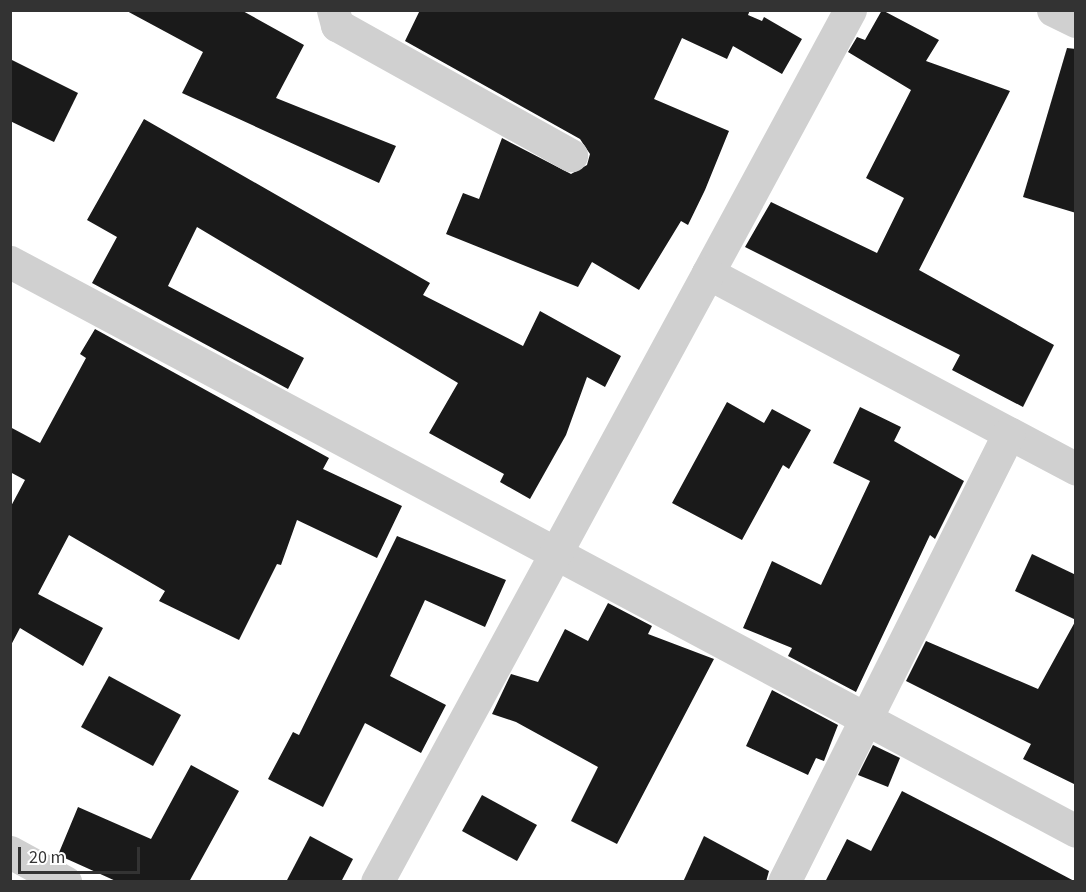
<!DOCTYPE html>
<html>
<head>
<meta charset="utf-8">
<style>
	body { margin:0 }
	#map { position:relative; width:1086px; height:892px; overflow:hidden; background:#fff; font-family:"Source Sans 3",sans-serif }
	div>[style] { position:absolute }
	.building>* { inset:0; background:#1a1a1a }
	.minor>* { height:33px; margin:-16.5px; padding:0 16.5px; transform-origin:16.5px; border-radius:16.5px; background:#d0d0d0 }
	span { translate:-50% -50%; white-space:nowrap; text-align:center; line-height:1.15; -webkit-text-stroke:6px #fff; paint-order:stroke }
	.frame { position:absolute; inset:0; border:12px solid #333; pointer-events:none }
	.scale { position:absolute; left:18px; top:847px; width:122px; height:27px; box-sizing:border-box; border:3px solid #333; border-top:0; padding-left:8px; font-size:18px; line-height:21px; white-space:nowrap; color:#333; -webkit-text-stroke:4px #fff; paint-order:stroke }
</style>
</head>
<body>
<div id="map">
	<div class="building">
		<i style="clip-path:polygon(125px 10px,241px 10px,304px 45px,276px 98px,396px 146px,379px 183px,182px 93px,203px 52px)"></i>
		<i style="clip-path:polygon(420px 10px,750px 10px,748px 15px,762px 21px,764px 17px,802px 39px,782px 74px,733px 46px,727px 59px,682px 38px,654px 99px,729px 131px,705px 190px,688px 225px,681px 221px,639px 290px,592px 262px,578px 287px,446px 234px,463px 193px,479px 199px,502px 138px,571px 174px,587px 165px,590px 154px,580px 139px,405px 41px)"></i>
		<i style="clip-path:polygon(882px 10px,939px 40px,926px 61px,1010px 91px,919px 270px,1054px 345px,1023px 407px,952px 370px,960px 355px,745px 247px,771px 202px,877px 253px,904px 198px,866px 178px,911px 90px,848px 52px,857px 37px,865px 40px)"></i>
		<i style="clip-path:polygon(1067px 48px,1076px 49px,1076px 213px,1023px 197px)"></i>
		<i style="clip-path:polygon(10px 59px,78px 93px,54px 142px,10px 121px)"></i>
		<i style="clip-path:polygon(144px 119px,430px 283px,423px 295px,523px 346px,540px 311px,621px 356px,605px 387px,587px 377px,566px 435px,530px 499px,500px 482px,504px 474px,429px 433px,458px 383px,197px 227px,168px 286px,304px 358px,288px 389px,92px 283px,117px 237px,87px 220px)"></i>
		<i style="clip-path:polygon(95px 329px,329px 458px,323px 469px,402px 506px,377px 558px,297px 520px,281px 565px,277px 564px,239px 640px,159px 601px,165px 591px,69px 535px,38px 594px,103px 628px,83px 666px,20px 628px,10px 647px,10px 508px,25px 480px,10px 472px,10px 427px,40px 443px,86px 358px,80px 354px)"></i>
		<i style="clip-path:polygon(727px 402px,764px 423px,772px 409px,811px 430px,789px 469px,783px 465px,742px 540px,672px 503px)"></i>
		<i style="clip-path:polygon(860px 407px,901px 427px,894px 441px,964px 481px,935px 539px,930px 535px,856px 692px,788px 656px,792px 648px,743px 628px,772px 561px,821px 585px,870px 481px,833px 463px)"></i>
		<i style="clip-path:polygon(397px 536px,506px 580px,485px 627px,425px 600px,390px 676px,446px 705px,421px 753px,365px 723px,323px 807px,268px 779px,293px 732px,299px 735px)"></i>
		<i style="clip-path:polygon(1032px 554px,1076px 575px,1076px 620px,1015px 591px)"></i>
		<i style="clip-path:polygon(608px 603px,652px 626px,648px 634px,714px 659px,617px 844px,571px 821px,598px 767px,516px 722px,492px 714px,511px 674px,538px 682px,565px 629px,588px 641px)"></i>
		<i style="clip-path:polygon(1076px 620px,1076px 785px,1023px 759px,1031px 744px,906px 681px,926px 641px,1038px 689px)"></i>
		<i style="clip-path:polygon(109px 676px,181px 715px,153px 766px,81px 727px)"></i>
		<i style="clip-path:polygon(772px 690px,838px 725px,824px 761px,816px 758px,808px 775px,746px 746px)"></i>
		<i style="clip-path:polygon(873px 745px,900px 758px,888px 787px,858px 775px)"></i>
		<i style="clip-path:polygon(191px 765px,239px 791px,189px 882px,118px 882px,58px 855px,78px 807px,151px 839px)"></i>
		<i style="clip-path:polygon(902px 791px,993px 838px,1076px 882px,825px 882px,847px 839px,871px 851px)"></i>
		<i style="clip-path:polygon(482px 795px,537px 825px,517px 861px,462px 831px)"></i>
		<i style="clip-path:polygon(310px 836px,353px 859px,341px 882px,286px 882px)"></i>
		<i style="clip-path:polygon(704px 836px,769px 871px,766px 882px,683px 882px)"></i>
	</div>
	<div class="minor">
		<i style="left:333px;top:10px;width:16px;rotate:75deg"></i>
		<i style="left:337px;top:25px;width:268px;rotate:29.1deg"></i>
		<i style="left:850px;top:10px;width:299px;rotate:118.4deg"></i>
		<i style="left:708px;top:273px;width:417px;rotate:28deg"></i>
		<i style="left:1053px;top:10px;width:25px;rotate:26deg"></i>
		<i style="left:10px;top:262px;width:1208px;rotate:28.09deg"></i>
		<i style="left:10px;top:852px;width:63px;rotate:28.6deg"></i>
		<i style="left:377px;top:882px;width:693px;rotate:-61.48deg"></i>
		<i style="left:784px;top:882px;width:502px;rotate:-63.38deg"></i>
	</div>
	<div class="frame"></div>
	<div class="scale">20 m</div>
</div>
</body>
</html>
